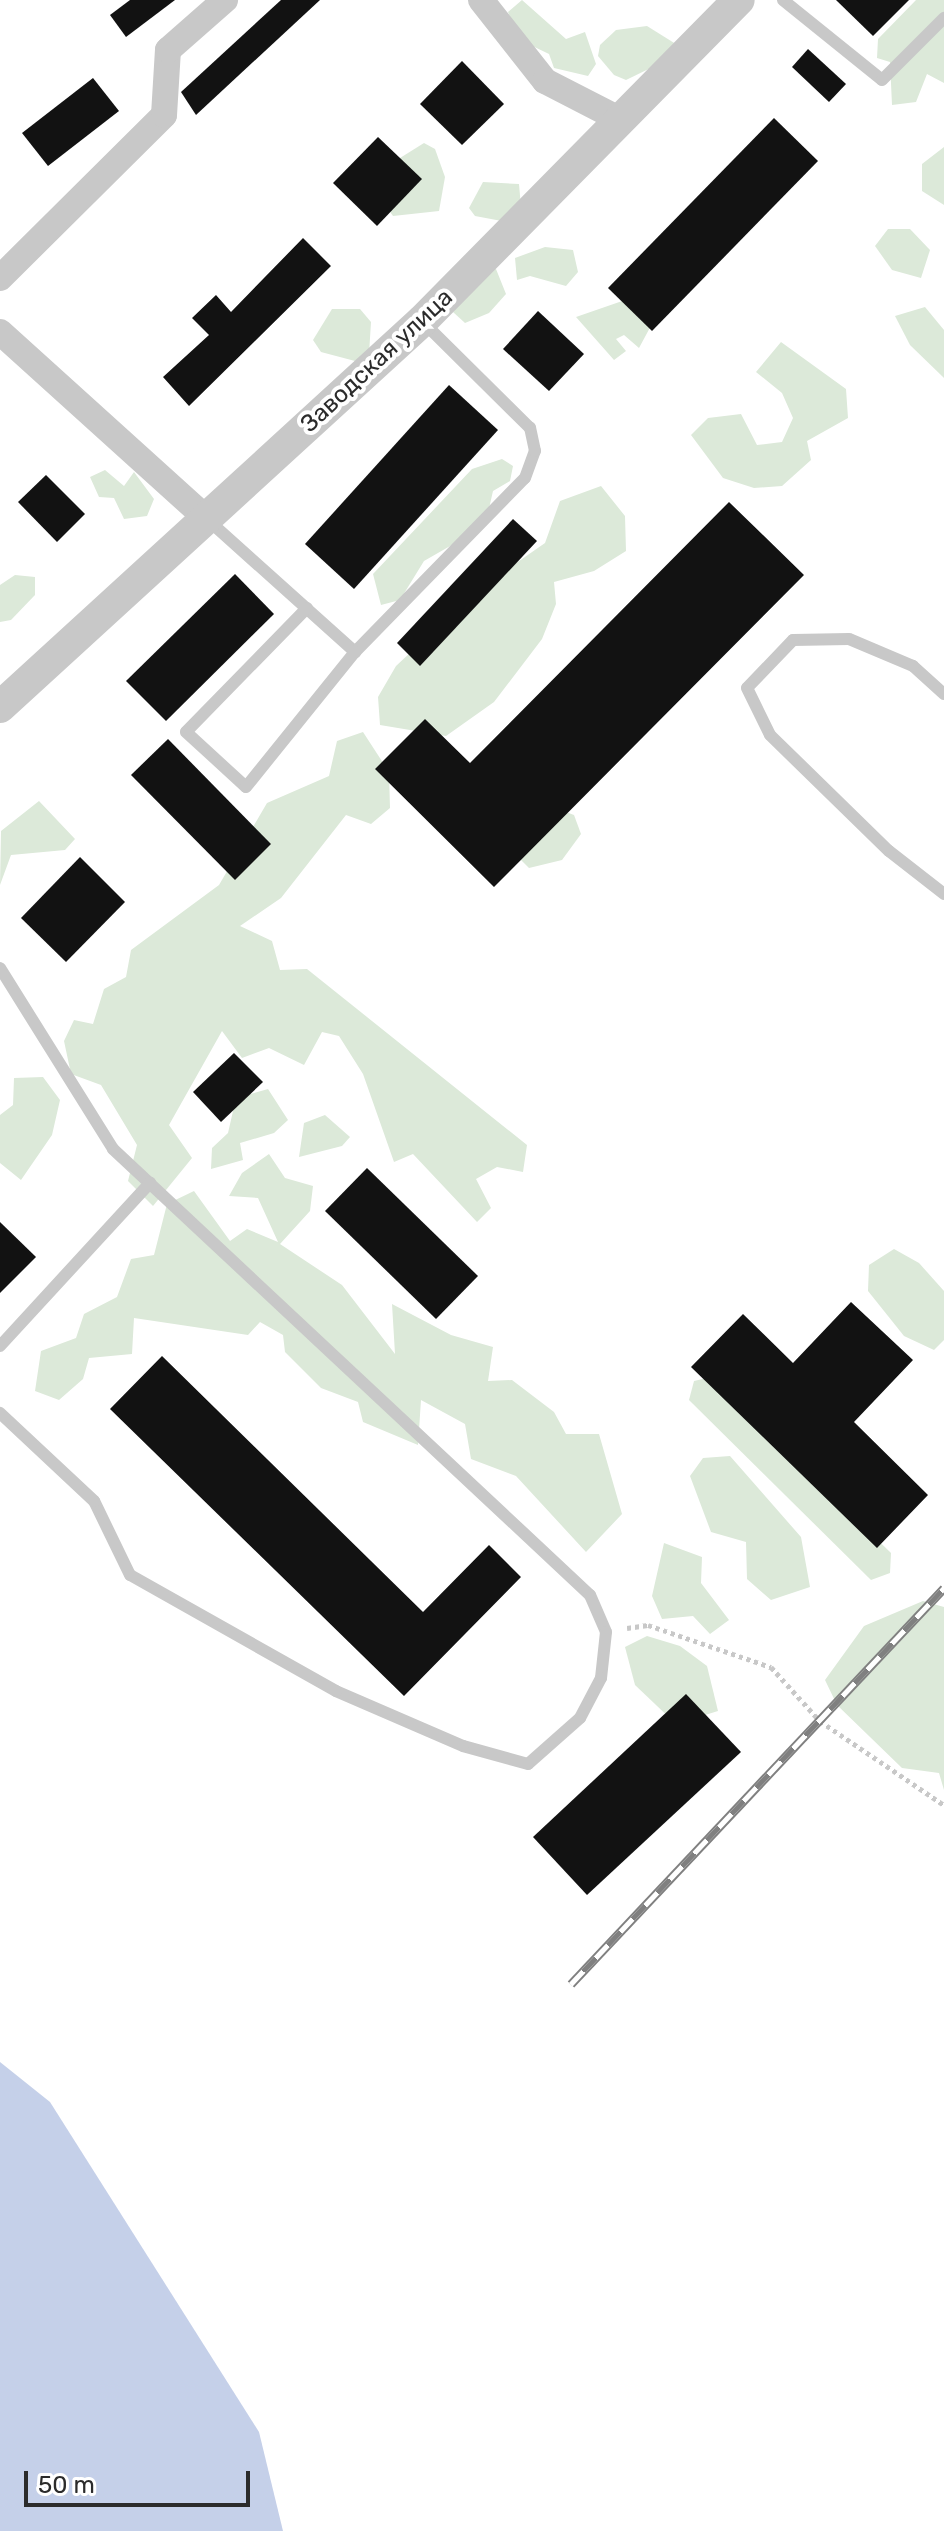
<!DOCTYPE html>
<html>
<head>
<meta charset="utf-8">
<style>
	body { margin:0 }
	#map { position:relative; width:944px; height:2531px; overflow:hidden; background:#fff; font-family:Rubik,sans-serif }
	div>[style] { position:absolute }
	.green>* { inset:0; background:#dce9d9 }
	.water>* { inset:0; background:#c5d0e9 }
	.building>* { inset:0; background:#121212 }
	.path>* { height:5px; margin-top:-2.5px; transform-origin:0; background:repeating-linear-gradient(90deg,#c8c8c8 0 4px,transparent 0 8px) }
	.service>* { height:12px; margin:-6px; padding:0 6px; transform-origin:6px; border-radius:6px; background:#c8c8c8 }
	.minor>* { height:26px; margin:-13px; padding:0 13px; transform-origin:13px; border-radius:13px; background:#c8c8c8 }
	.tertiary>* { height:32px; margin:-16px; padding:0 16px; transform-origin:16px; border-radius:16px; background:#c8c8c8 }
	.rail>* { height:9px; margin-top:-4.5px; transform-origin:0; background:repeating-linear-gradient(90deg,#fff 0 18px,#808080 0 36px); box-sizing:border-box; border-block:2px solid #808080 }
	span { translate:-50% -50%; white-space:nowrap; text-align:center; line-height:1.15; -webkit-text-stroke:8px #fff; paint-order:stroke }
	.street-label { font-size:24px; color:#2b2b2b }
	.scale { position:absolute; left:24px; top:2471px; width:226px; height:36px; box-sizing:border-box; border:4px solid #2b2b2b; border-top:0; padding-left:10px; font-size:24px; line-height:28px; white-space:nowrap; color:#2b2b2b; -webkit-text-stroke:6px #fff; paint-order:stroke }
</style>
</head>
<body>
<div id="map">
	<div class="green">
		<i style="clip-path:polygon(522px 0,566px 39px,585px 32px,596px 64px,588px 76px,554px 68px,549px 54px,520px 40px,508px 12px)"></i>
		<i style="clip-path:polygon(916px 0,944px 0,944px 83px,927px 74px,916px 102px,892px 105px,890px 62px,877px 58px,878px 39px)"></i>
		<i style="clip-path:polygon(647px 26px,679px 46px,663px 62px,626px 80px,614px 75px,598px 56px,600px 45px,616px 30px)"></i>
		<i style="clip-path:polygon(424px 143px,435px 149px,445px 177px,439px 211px,393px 216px,383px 202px,392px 163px)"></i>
		<i style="clip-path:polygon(944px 147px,944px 205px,922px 191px,922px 164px)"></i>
		<i style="clip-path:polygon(483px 182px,519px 184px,521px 207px,507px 222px,475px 216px,469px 208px)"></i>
		<i style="clip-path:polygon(888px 229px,910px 229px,930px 250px,921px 278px,892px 270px,875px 246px)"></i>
		<i style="clip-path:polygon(545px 247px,573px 250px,578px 272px,566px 286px,530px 276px,517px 280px,515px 258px)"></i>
		<i style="clip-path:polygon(496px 269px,506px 294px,489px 313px,465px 323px,453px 312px,480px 271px)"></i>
		<i style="clip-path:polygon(628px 299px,653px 322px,639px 348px,624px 335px,616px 339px,626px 351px,614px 360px,576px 317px)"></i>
		<i style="clip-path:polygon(925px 307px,944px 330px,944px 378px,910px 345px,895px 316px)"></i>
		<i style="clip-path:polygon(332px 309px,360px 309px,371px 322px,369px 354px,355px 361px,321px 352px,313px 340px)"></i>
		<i style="clip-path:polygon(781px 342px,846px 389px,848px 418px,807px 441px,811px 460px,782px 486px,754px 488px,723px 478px,691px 435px,708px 418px,741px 414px,757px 445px,782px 442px,793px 418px,782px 393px,756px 372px)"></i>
		<i style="clip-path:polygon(502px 459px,513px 466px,510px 481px,493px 491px,485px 526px,424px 561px,400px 600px,381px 605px,373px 574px,472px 469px)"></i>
		<i style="clip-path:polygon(105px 470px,124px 486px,134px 472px,154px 499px,147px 516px,124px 519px,114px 498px,99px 497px,90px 477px)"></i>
		<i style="clip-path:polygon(601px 486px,625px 516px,626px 551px,594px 571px,554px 582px,556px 604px,542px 639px,494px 702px,446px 736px,380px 725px,378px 697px,396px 666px,476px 591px,545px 543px,560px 501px)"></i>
		<i style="clip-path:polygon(15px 575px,35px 577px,35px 595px,11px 620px,0 622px,0 585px)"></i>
		<i style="clip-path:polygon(363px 732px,389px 772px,390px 808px,371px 824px,346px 815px,281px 898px,240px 926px,272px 941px,280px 970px,307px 969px,527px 1145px,523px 1172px,497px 1167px,476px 1179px,491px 1208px,477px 1222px,413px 1154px,394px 1162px,363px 1074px,339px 1036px,322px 1032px,304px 1065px,269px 1048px,242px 1058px,222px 1031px,169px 1125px,192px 1158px,153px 1206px,128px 1181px,137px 1145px,101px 1085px,71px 1074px,64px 1041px,74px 1020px,93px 1024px,104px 989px,126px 977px,131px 950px,219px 885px,267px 803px,329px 776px,337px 741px)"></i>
		<i style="clip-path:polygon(39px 801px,75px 839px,65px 850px,11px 855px,0 885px,1px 831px)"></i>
		<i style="clip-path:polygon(550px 806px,574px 815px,581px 834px,562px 860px,529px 868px,511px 850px)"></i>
		<i style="clip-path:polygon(43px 1077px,60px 1100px,52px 1135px,21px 1180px,0 1163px,0 1115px,13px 1105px,14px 1078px)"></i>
		<i style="clip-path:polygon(268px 1089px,288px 1120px,274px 1133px,240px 1143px,243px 1160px,211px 1169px,212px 1148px,228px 1133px,236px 1098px)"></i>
		<i style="clip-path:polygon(325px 1115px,350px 1137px,342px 1146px,299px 1157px,304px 1123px)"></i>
		<i style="clip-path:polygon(269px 1154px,285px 1178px,313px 1186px,310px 1211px,280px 1244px,342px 1285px,395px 1354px,392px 1304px,451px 1335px,493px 1347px,488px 1381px,512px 1380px,554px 1412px,566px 1434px,599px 1434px,622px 1514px,586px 1552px,516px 1476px,471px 1459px,465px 1424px,421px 1400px,418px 1445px,363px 1422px,358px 1402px,321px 1388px,285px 1352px,283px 1335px,260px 1322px,248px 1335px,134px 1318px,132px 1354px,89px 1358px,83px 1379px,59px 1400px,35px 1391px,41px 1351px,76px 1338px,84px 1314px,117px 1297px,131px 1259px,154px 1255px,167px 1204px,194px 1191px,230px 1241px,247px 1229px,278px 1242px,258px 1198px,229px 1196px,242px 1173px)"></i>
		<i style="clip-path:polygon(894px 1249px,919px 1263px,944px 1291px,944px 1340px,934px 1350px,904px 1336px,868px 1291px,869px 1265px)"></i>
		<i style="clip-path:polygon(711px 1377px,891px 1553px,890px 1573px,871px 1580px,689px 1400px,694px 1381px)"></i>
		<i style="clip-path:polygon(730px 1456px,801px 1537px,810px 1587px,771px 1600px,747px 1579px,746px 1542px,711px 1532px,690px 1476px,703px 1458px)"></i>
		<i style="clip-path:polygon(664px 1543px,702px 1557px,701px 1583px,729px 1620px,710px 1634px,693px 1616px,662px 1619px,652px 1596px)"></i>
		<i style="clip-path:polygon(923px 1601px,944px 1607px,944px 1790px,939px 1773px,902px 1768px,837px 1705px,825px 1680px,864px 1626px)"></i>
		<i style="clip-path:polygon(647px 1636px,680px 1646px,707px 1666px,718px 1711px,676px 1724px,635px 1685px,625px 1647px)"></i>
	</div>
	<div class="water">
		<i style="clip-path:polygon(0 2062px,50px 2102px,259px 2432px,283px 2531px,0 2531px)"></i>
	</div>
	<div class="building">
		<i style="clip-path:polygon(130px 0,175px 0,126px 37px,110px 15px)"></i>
		<i style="clip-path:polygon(281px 0,320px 0,196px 115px,181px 92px)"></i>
		<i style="clip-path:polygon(836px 0,909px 0,873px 36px)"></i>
		<i style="clip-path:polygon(808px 49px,846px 84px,829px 102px,792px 67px)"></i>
		<i style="clip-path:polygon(462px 61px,504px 104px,462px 145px,420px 104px)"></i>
		<i style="clip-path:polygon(93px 78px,119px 111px,48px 166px,22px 133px)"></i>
		<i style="clip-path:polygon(774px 118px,818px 161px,652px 331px,608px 288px)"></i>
		<i style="clip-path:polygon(378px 137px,422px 179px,377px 226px,333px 183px)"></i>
		<i style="clip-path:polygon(303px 238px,331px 266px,189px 406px,163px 377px,209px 335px,192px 318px,216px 295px,231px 312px)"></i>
		<i style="clip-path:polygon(538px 311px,584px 354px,549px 391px,503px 349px)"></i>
		<i style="clip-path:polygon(449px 385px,498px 430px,354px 589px,305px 544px)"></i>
		<i style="clip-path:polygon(46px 475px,85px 514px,57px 542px,18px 502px)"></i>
		<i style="clip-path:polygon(729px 502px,804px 575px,494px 887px,375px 769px,425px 719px,470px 763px)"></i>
		<i style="clip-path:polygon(513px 519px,537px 541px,420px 666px,397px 643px)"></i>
		<i style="clip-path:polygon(235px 574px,274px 614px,166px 721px,126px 681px)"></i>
		<i style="clip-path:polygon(168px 739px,271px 844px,235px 880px,131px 775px)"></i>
		<i style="clip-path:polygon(80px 857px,125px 902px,66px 962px,21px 918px)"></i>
		<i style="clip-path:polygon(234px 1053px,263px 1082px,221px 1122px,193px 1092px)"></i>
		<i style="clip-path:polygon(367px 1168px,478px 1276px,436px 1319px,325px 1211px)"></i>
		<i style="clip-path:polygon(0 1222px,36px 1257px,0 1293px)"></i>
		<i style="clip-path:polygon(851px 1302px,913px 1360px,854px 1422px,928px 1495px,877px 1548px,691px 1367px,743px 1314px,793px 1363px)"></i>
		<i style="clip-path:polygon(162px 1356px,423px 1612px,489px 1545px,521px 1577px,404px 1696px,110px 1409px)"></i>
		<i style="clip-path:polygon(686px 1694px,741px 1752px,587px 1895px,533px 1837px)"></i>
	</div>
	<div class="path">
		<i style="left:627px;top:1628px;width:21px;rotate:-8deg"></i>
		<i style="left:648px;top:1625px;width:130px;rotate:18.9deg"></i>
		<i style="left:771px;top:1667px;width:73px;rotate:47.8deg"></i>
		<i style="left:820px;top:1721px;width:150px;rotate:34.1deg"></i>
	</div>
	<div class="service">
		<i style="left:783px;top:0;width:127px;rotate:38.9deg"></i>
		<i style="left:882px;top:80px;width:88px;rotate:-45deg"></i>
		<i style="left:208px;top:520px;width:198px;rotate:41.9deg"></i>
		<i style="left:355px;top:652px;width:243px;rotate:-45.7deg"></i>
		<i style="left:525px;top:478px;width:29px;rotate:-70deg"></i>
		<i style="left:535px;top:451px;width:24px;rotate:-102deg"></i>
		<i style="left:530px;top:428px;width:152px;rotate:-135.3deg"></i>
		<i style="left:307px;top:608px;width:173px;rotate:134.3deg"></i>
		<i style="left:186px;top:732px;width:81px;rotate:42.5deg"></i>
		<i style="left:246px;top:787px;width:174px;rotate:-51.1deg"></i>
		<i style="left:944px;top:694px;width:42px;rotate:-137.9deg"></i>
		<i style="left:913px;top:666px;width:69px;rotate:-157.1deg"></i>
		<i style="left:849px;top:639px;width:56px;rotate:179deg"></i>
		<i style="left:793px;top:640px;width:66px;rotate:133.8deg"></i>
		<i style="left:747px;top:688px;width:52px;rotate:63.9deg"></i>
		<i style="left:770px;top:735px;width:166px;rotate:44.3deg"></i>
		<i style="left:889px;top:851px;width:70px;rotate:38deg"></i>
		<i style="left:0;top:968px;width:213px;rotate:58deg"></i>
		<i style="left:113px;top:1149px;width:653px;rotate:43.08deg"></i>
		<i style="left:590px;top:1595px;width:40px;rotate:66.6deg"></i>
		<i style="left:606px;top:1632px;width:46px;rotate:96.2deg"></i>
		<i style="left:601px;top:1678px;width:45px;rotate:117.7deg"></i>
		<i style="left:580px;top:1718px;width:69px;rotate:138.5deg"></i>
		<i style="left:528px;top:1764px;width:67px;rotate:-164.5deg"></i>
		<i style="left:463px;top:1746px;width:138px;rotate:-156.6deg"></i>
		<i style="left:336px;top:1691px;width:236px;rotate:-150.6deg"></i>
		<i style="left:130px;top:1575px;width:82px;rotate:-115.9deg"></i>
		<i style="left:94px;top:1501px;width:129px;rotate:-136.9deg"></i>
		<i style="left:0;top:1346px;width:222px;rotate:-47.4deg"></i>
	</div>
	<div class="minor">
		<i style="left:481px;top:0;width:103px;rotate:51.7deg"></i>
		<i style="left:545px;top:81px;width:85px;rotate:27.2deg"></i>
		<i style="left:0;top:278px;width:231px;rotate:-44.8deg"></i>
		<i style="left:164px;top:115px;width:65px;rotate:-86.5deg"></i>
		<i style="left:168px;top:50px;width:76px;rotate:-41.3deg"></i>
		<i style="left:0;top:332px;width:280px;rotate:42.1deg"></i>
	</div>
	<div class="tertiary">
		<i style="left:0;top:707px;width:572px;rotate:-42.45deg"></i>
		<i style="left:422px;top:321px;width:451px;rotate:-45.4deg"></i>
	</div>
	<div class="rail">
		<i style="left:571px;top:1984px;width:544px;rotate:-46.71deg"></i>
	</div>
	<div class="street-label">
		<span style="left:377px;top:361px;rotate:-43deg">Заводская улица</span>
	</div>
	<div class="scale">50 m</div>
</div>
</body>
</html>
